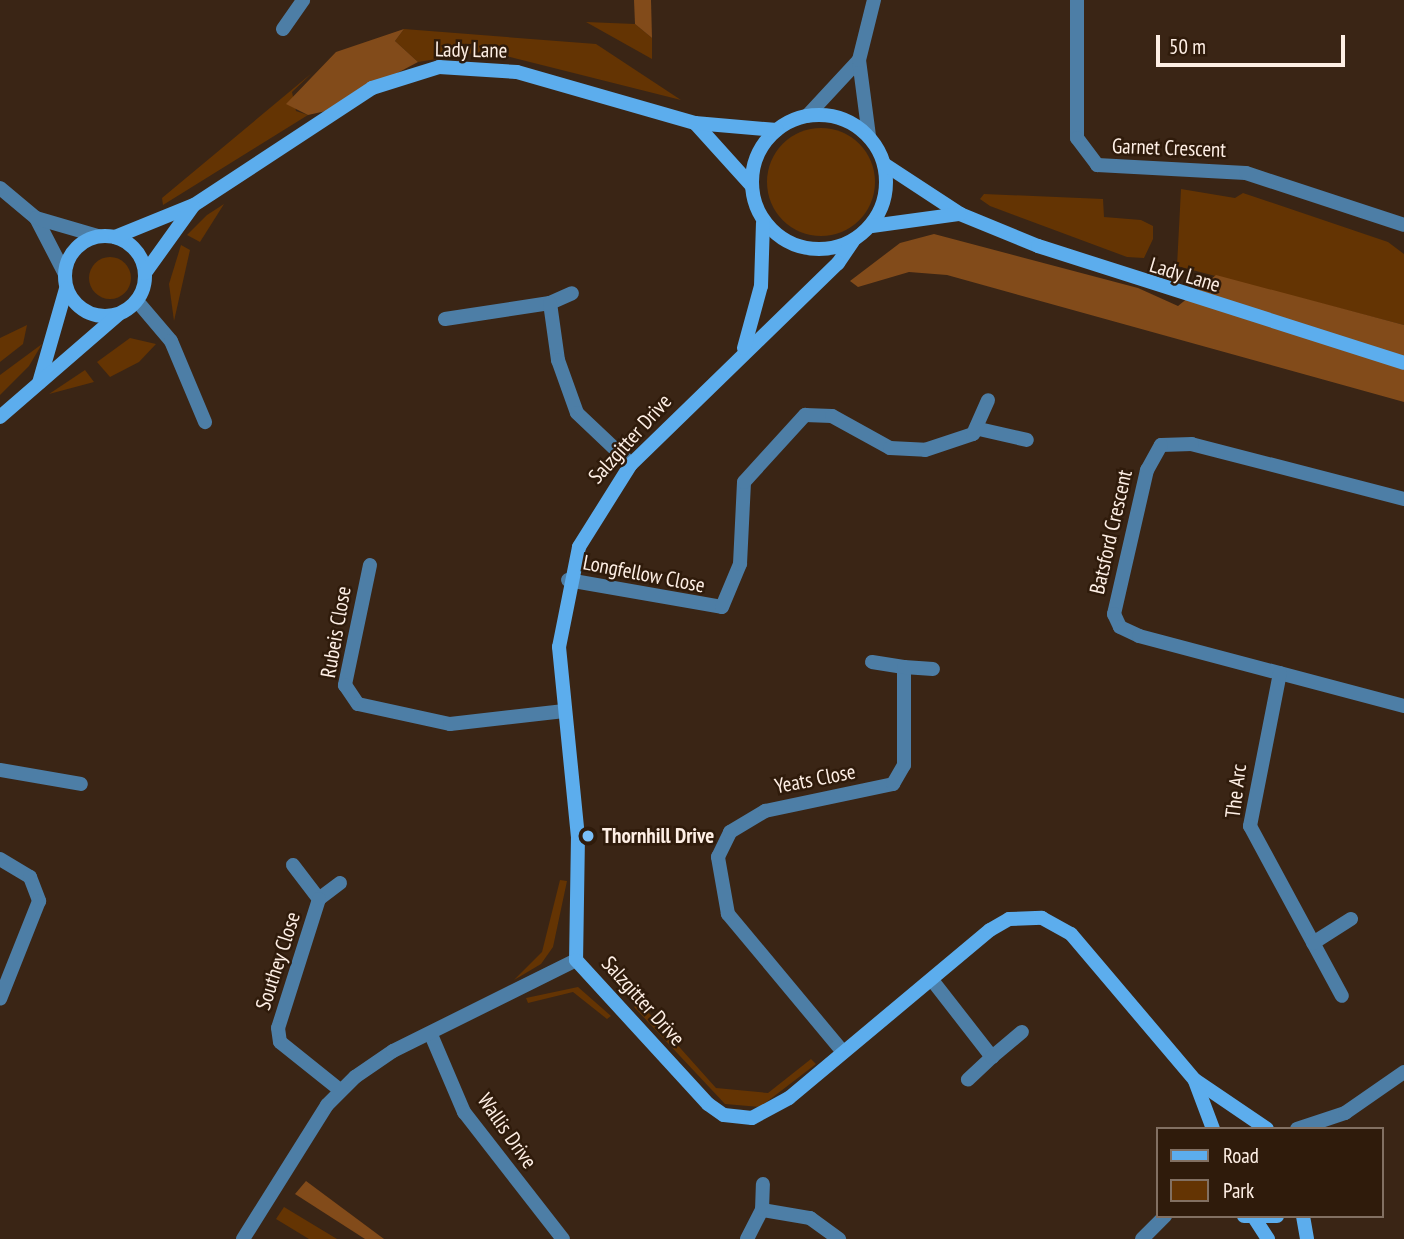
<!DOCTYPE html>
<html>
<head>
<meta charset="utf-8">
<style>
	body { margin:0 }
	#map { position:relative; width:1404px; height:1239px; overflow:hidden; background:#3a2515; font-family:"PT Sans Narrow",sans-serif }
	div>[style] { position:absolute }
	.green>* { inset:0; background:#643403 }
	.round { border-radius:50% }
	.forest>* { inset:0; background:#824b1a }
	.street>* { height:14px; margin:-7px; padding:0 7px; transform-origin:7px; border-radius:7px; background:#4d7ea6 }
	.secondary>* { height:14px; margin:-7px; padding:0 7px; transform-origin:7px; border-radius:7px; background:#5caded }
	.secondary>.ring { margin:-7px; padding:0; box-sizing:content-box; background:none; border:14px solid #5caded; border-radius:50% }
	.dots>* { width:19px; height:19px; translate:-50% -50%; box-sizing:border-box; border:4px solid #2f1b0b; border-radius:50% }
	span { translate:-50% -50%; white-space:nowrap; text-align:center; line-height:1.15; -webkit-text-stroke:5px #2f1b0b; paint-order:stroke }
	.street-label { font-size:21px; color:#feefe5 }
	.poi-label { font-size:21px; color:#feefe5; font-weight:700 }
	.left { translate:0 -50%; text-align:left }
	.legend { position:absolute; left:1156px; top:1127px; width:228px; height:91px; box-sizing:border-box; background:#2f1b0b; border:2px solid #827062; margin:0; padding:9px 12px; list-style:none; font-size:21px; color:#feefe5 }
	.legend li { display:flex; align-items:center; gap:14px; height:35px }
	.legend b { width:35px; border:2px solid #827062 }
	.scale { position:absolute; left:1156px; top:35px; width:189px; height:32px; box-sizing:border-box; border:4px solid #feefe5; border-top:0; padding-left:9px; font-size:21px; line-height:24px; white-space:nowrap; color:#feefe5; -webkit-text-stroke:5px #2f1b0b; paint-order:stroke }
</style>
</head>
<body>
<div id="map">
	<div class="green">
		<i style="clip-path:polygon(586px 22px,635px 24px,652px 38px,652px 59px)"></i>
		<i style="clip-path:polygon(404px 29px,596px 44px,681px 100px,486px 51px,418px 62px,395px 41px)"></i>
		<i style="clip-path:polygon(312px 73px,292px 92px,296px 111px,308px 115px,163px 205px,162px 198px)"></i>
		<i class="round" style="left:767px;top:128px;width:108px;height:108px"></i>
		<i style="clip-path:polygon(1181px 189px,1235px 198px,1243px 193px,1388px 242px,1404px 254px,1404px 325px,1177px 266px)"></i>
		<i style="clip-path:polygon(984px 194px,1103px 199px,1104px 217px,1141px 220px,1153px 226px,1153px 239px,1144px 258px,1127px 257px,990px 206px,980px 199px)"></i>
		<i style="clip-path:polygon(224px 204px,200px 242px,187px 235px,207px 215px)"></i>
		<i style="clip-path:polygon(181px 245px,190px 250px,174px 321px,169px 284px)"></i>
		<i class="round" style="left:89px;top:257px;width:42px;height:42px"></i>
		<i style="clip-path:polygon(27px 325px,23px 344px,0 362px,0 338px)"></i>
		<i style="clip-path:polygon(130px 338px,156px 344px,139px 362px,110px 377px,97px 362px)"></i>
		<i style="clip-path:polygon(42px 344px,29px 366px,0 395px,0 375px)"></i>
		<i style="clip-path:polygon(85px 370px,94px 382px,49px 394px)"></i>
		<i style="clip-path:polygon(560px 880px,567px 881px,553px 947px,541px 964px,514px 980px,542px 952px)"></i>
		<i style="clip-path:polygon(578px 987px,611px 1016px,607px 1019px,573px 992px,528px 1003px,526px 998px)"></i>
		<i style="clip-path:polygon(639px 1002px,716px 1088px,768px 1093px,811px 1059px,816px 1064px,760px 1107px,725px 1104px,634px 1007px)"></i>
		<i style="clip-path:polygon(284px 1207px,337px 1239px,309px 1239px,276px 1219px)"></i>
	</div>
	<div class="forest">
		<i style="clip-path:polygon(634px 0,651px 0,652px 38px,635px 24px)"></i>
		<i style="clip-path:polygon(404px 29px,395px 41px,418px 62px,326px 111px,308px 115px,286px 104px,336px 52px)"></i>
		<i style="clip-path:polygon(934px 234px,1138px 288px,1178px 306px,1216px 275px,1404px 325px,1404px 402px,947px 275px,909px 272px,858px 287px,850px 281px,900px 243px)"></i>
		<i style="clip-path:polygon(306px 1181px,384px 1239px,365px 1239px,295px 1194px)"></i>
	</div>
	<div class="street">
		<i style="left:1077px;top:0;width:138px;rotate:90deg"></i>
		<i style="left:1077px;top:138px;width:34px;rotate:53deg"></i>
		<i style="left:1097px;top:165px;width:149px;rotate:3.1deg"></i>
		<i style="left:1246px;top:173px;width:166px;rotate:18.2deg"></i>
		<i style="left:283px;top:29px;width:35px;rotate:-55deg"></i>
		<i style="left:807px;top:116px;width:76px;rotate:-47.1deg"></i>
		<i style="left:869px;top:136px;width:77px;rotate:-97.5deg"></i>
		<i style="left:859px;top:60px;width:62px;rotate:-76deg"></i>
		<i style="left:0;top:188px;width:47px;rotate:39.8deg"></i>
		<i style="left:36px;top:218px;width:61px;rotate:62.6deg"></i>
		<i style="left:36px;top:218px;width:65px;rotate:16.2deg"></i>
		<i style="left:137px;top:301px;width:52px;rotate:49.6deg"></i>
		<i style="left:171px;top:341px;width:88px;rotate:67.2deg"></i>
		<i style="left:550px;top:303px;width:24px;rotate:-24deg"></i>
		<i style="left:445px;top:319px;width:106px;rotate:-8.7deg"></i>
		<i style="left:550px;top:303px;width:58px;rotate:82deg"></i>
		<i style="left:558px;top:360px;width:56px;rotate:70.3deg"></i>
		<i style="left:577px;top:413px;width:74px;rotate:43.4deg"></i>
		<i style="left:979px;top:429px;width:49px;rotate:12.9deg"></i>
		<i style="left:1404px;top:499px;width:219px;rotate:-165.5deg"></i>
		<i style="left:1192px;top:444px;width:31px;rotate:178deg"></i>
		<i style="left:1161px;top:445px;width:29px;rotate:119deg"></i>
		<i style="left:1147px;top:470px;width:148px;rotate:102.9deg"></i>
		<i style="left:1114px;top:614px;width:14px;rotate:65deg"></i>
		<i style="left:1120px;top:627px;width:21px;rotate:25deg"></i>
		<i style="left:1139px;top:636px;width:274px;rotate:14.8deg"></i>
		<i style="left:370px;top:565px;width:123px;rotate:101.8deg"></i>
		<i style="left:345px;top:685px;width:23px;rotate:56deg"></i>
		<i style="left:358px;top:704px;width:94px;rotate:12.3deg"></i>
		<i style="left:450px;top:724px;width:115px;rotate:-6.5deg"></i>
		<i style="left:568px;top:580px;width:156px;rotate:9.9deg"></i>
		<i style="left:722px;top:607px;width:47px;rotate:-67.3deg"></i>
		<i style="left:740px;top:564px;width:82px;rotate:-87.2deg"></i>
		<i style="left:744px;top:482px;width:91px;rotate:-47.7deg"></i>
		<i style="left:805px;top:415px;width:27px;rotate:2deg"></i>
		<i style="left:832px;top:416px;width:66px;rotate:28.9deg"></i>
		<i style="left:890px;top:448px;width:35px;rotate:3deg"></i>
		<i style="left:925px;top:450px;width:51px;rotate:-18.4deg"></i>
		<i style="left:973px;top:434px;width:37px;rotate:-66deg"></i>
		<i style="left:872px;top:662px;width:32px;rotate:9deg"></i>
		<i style="left:1280px;top:673px;width:156px;rotate:101.1deg"></i>
		<i style="left:1250px;top:826px;width:193px;rotate:61.6deg"></i>
		<i style="left:0;top:770px;width:82px;rotate:9.8deg"></i>
		<i style="left:0;top:859px;width:35px;rotate:31deg"></i>
		<i style="left:30px;top:877px;width:26px;rotate:69deg"></i>
		<i style="left:39px;top:901px;width:105px;rotate:111.7deg"></i>
		<i style="left:293px;top:865px;width:43px;rotate:52.6deg"></i>
		<i style="left:340px;top:883px;width:26px;rotate:143deg"></i>
		<i style="left:319px;top:899px;width:135px;rotate:107.6deg"></i>
		<i style="left:278px;top:1028px;width:14px;rotate:82deg"></i>
		<i style="left:280px;top:1042px;width:77px;rotate:38.7deg"></i>
		<i style="left:1313px;top:943px;width:45px;rotate:-32.3deg"></i>
		<i style="left:932px;top:980px;width:98px;rotate:52.1deg"></i>
		<i style="left:992px;top:1057px;width:33px;rotate:137deg"></i>
		<i style="left:432px;top:1037px;width:82px;rotate:66.9deg"></i>
		<i style="left:464px;top:1112px;width:161px;rotate:52.1deg"></i>
		<i style="left:843px;top:1052px;width:180px;rotate:-129.8deg"></i>
		<i style="left:728px;top:914px;width:58px;rotate:-100deg"></i>
		<i style="left:718px;top:857px;width:28px;rotate:-64deg"></i>
		<i style="left:730px;top:832px;width:41px;rotate:-31deg"></i>
		<i style="left:765px;top:811px;width:131px;rotate:-11.9deg"></i>
		<i style="left:893px;top:784px;width:22px;rotate:-60deg"></i>
		<i style="left:904px;top:765px;width:98px;rotate:-90deg"></i>
		<i style="left:904px;top:667px;width:29px;rotate:4deg"></i>
		<i style="left:992px;top:1057px;width:39px;rotate:-40deg"></i>
		<i style="left:1297px;top:1129px;width:51px;rotate:-18.4deg"></i>
		<i style="left:1345px;top:1113px;width:72px;rotate:-34.8deg"></i>
		<i style="left:762px;top:1210px;width:49px;rotate:9.5deg"></i>
		<i style="left:810px;top:1218px;width:36px;rotate:36deg"></i>
		<i style="left:243px;top:1239px;width:158px;rotate:-57.9deg"></i>
		<i style="left:327px;top:1105px;width:40px;rotate:-45deg"></i>
		<i style="left:355px;top:1077px;width:46px;rotate:-34.4deg"></i>
		<i style="left:393px;top:1051px;width:204px;rotate:-26.4deg"></i>
		<i style="left:747px;top:1239px;width:33px;rotate:-63deg"></i>
		<i style="left:762px;top:1210px;width:26px;rotate:-88deg"></i>
		<i style="left:1142px;top:1239px;width:33px;rotate:-45deg"></i>
	</div>
	<div class="secondary">
		<i class="ring" style="left:752px;top:115px;width:120px;height:120px"></i>
		<i style="left:695px;top:123px;width:84px;rotate:47.9deg"></i>
		<i style="left:884px;top:164px;width:91px;rotate:33.3deg"></i>
		<i style="left:960px;top:214px;width:84px;rotate:22.3deg"></i>
		<i style="left:1038px;top:246px;width:384px;rotate:17.7deg"></i>
		<i style="left:872px;top:226px;width:89px;rotate:-7.8deg"></i>
		<i class="ring" style="left:65px;top:236px;width:66px;height:66px"></i>
		<i style="left:115px;top:237px;width:85px;rotate:-22.1deg"></i>
		<i style="left:194px;top:205px;width:213px;rotate:-33.3deg"></i>
		<i style="left:372px;top:88px;width:70px;rotate:-17.4deg"></i>
		<i style="left:439px;top:67px;width:78px;rotate:3.7deg"></i>
		<i style="left:517px;top:72px;width:185px;rotate:16deg"></i>
		<i style="left:695px;top:123px;width:82px;rotate:4.9deg"></i>
		<i style="left:853px;top:241px;width:27px;rotate:124deg"></i>
		<i style="left:838px;top:263px;width:289px;rotate:135.8deg"></i>
		<i style="left:631px;top:464px;width:98px;rotate:122.1deg"></i>
		<i style="left:579px;top:547px;width:102px;rotate:101.3deg"></i>
		<i style="left:559px;top:647px;width:190px;rotate:84.3deg"></i>
		<i style="left:578px;top:836px;width:124px;rotate:90.9deg"></i>
		<i style="left:576px;top:960px;width:195px;rotate:47.5deg"></i>
		<i style="left:708px;top:1104px;width:19px;rotate:35deg"></i>
		<i style="left:724px;top:1115px;width:28px;rotate:6deg"></i>
		<i style="left:752px;top:1118px;width:42px;rotate:-28.4deg"></i>
		<i style="left:789px;top:1098px;width:262px;rotate:-39.9deg"></i>
		<i style="left:990px;top:930px;width:22px;rotate:-30deg"></i>
		<i style="left:1009px;top:919px;width:33px;rotate:-2deg"></i>
		<i style="left:1042px;top:918px;width:33px;rotate:29deg"></i>
		<i style="left:1071px;top:934px;width:192px;rotate:49.7deg"></i>
		<i style="left:1195px;top:1080px;width:87px;rotate:34.2deg"></i>
		<i style="left:145px;top:273px;width:82px;rotate:-54.4deg"></i>
		<i style="left:744px;top:348px;width:64px;rotate:-74.7deg"></i>
		<i style="left:761px;top:286px;width:63px;rotate:-88.2deg"></i>
		<i style="left:39px;top:383px;width:98px;rotate:-74deg"></i>
		<i style="left:0;top:417px;width:157px;rotate:-40.9deg"></i>
		<i style="left:1195px;top:1081px;width:51px;rotate:69.4deg"></i>
		<i style="left:1244px;top:1216px;width:33px"></i>
		<i style="left:1303px;top:1216px;width:23px;rotate:80deg"></i>
		<i style="left:1255px;top:1219px;width:24px;rotate:57deg"></i>
	</div>
	<div class="dots">
		<i style="left:588px;top:836px;background:#79bff8"></i>
	</div>
	<div class="street-label">
		<span style="left:471px;top:50px;rotate:1deg">Lady Lane</span>
		<span style="left:1169px;top:148px;rotate:2deg">Garnet Crescent</span>
		<span style="left:1185px;top:275px;rotate:17deg">Lady Lane</span>
		<span style="left:630px;top:439px;rotate:-48deg">Salzgitter Drive</span>
		<span style="left:1111px;top:532px;rotate:-77deg">Batsford Crescent</span>
		<span style="left:644px;top:574px;rotate:11deg">Longfellow Close</span>
		<span style="left:336px;top:632px;rotate:-80deg">Rubeis Close</span>
		<span style="left:815px;top:779px;rotate:-11deg">Yeats Close</span>
		<span style="left:1236px;top:791px;rotate:-83deg">The Arc</span>
		<span style="left:278px;top:961px;rotate:-72deg">Southey Close</span>
		<span style="left:643px;top:1001px;rotate:48deg">Salzgitter Drive</span>
		<span style="left:507px;top:1131px;rotate:55deg">Wallis Drive</span>
	</div>
	<div class="poi-label">
		<span class="left" style="left:602px;top:836px">Thornhill Drive</span>
	</div>
	<ul class="legend">
	<li><b style="height:9px;background:#5caded"></b>Road</li>
	<li><b style="height:19px;background:#643403"></b>Park</li>
	</ul>
	<div class="scale">50 m</div>
</div>
</body>
</html>
